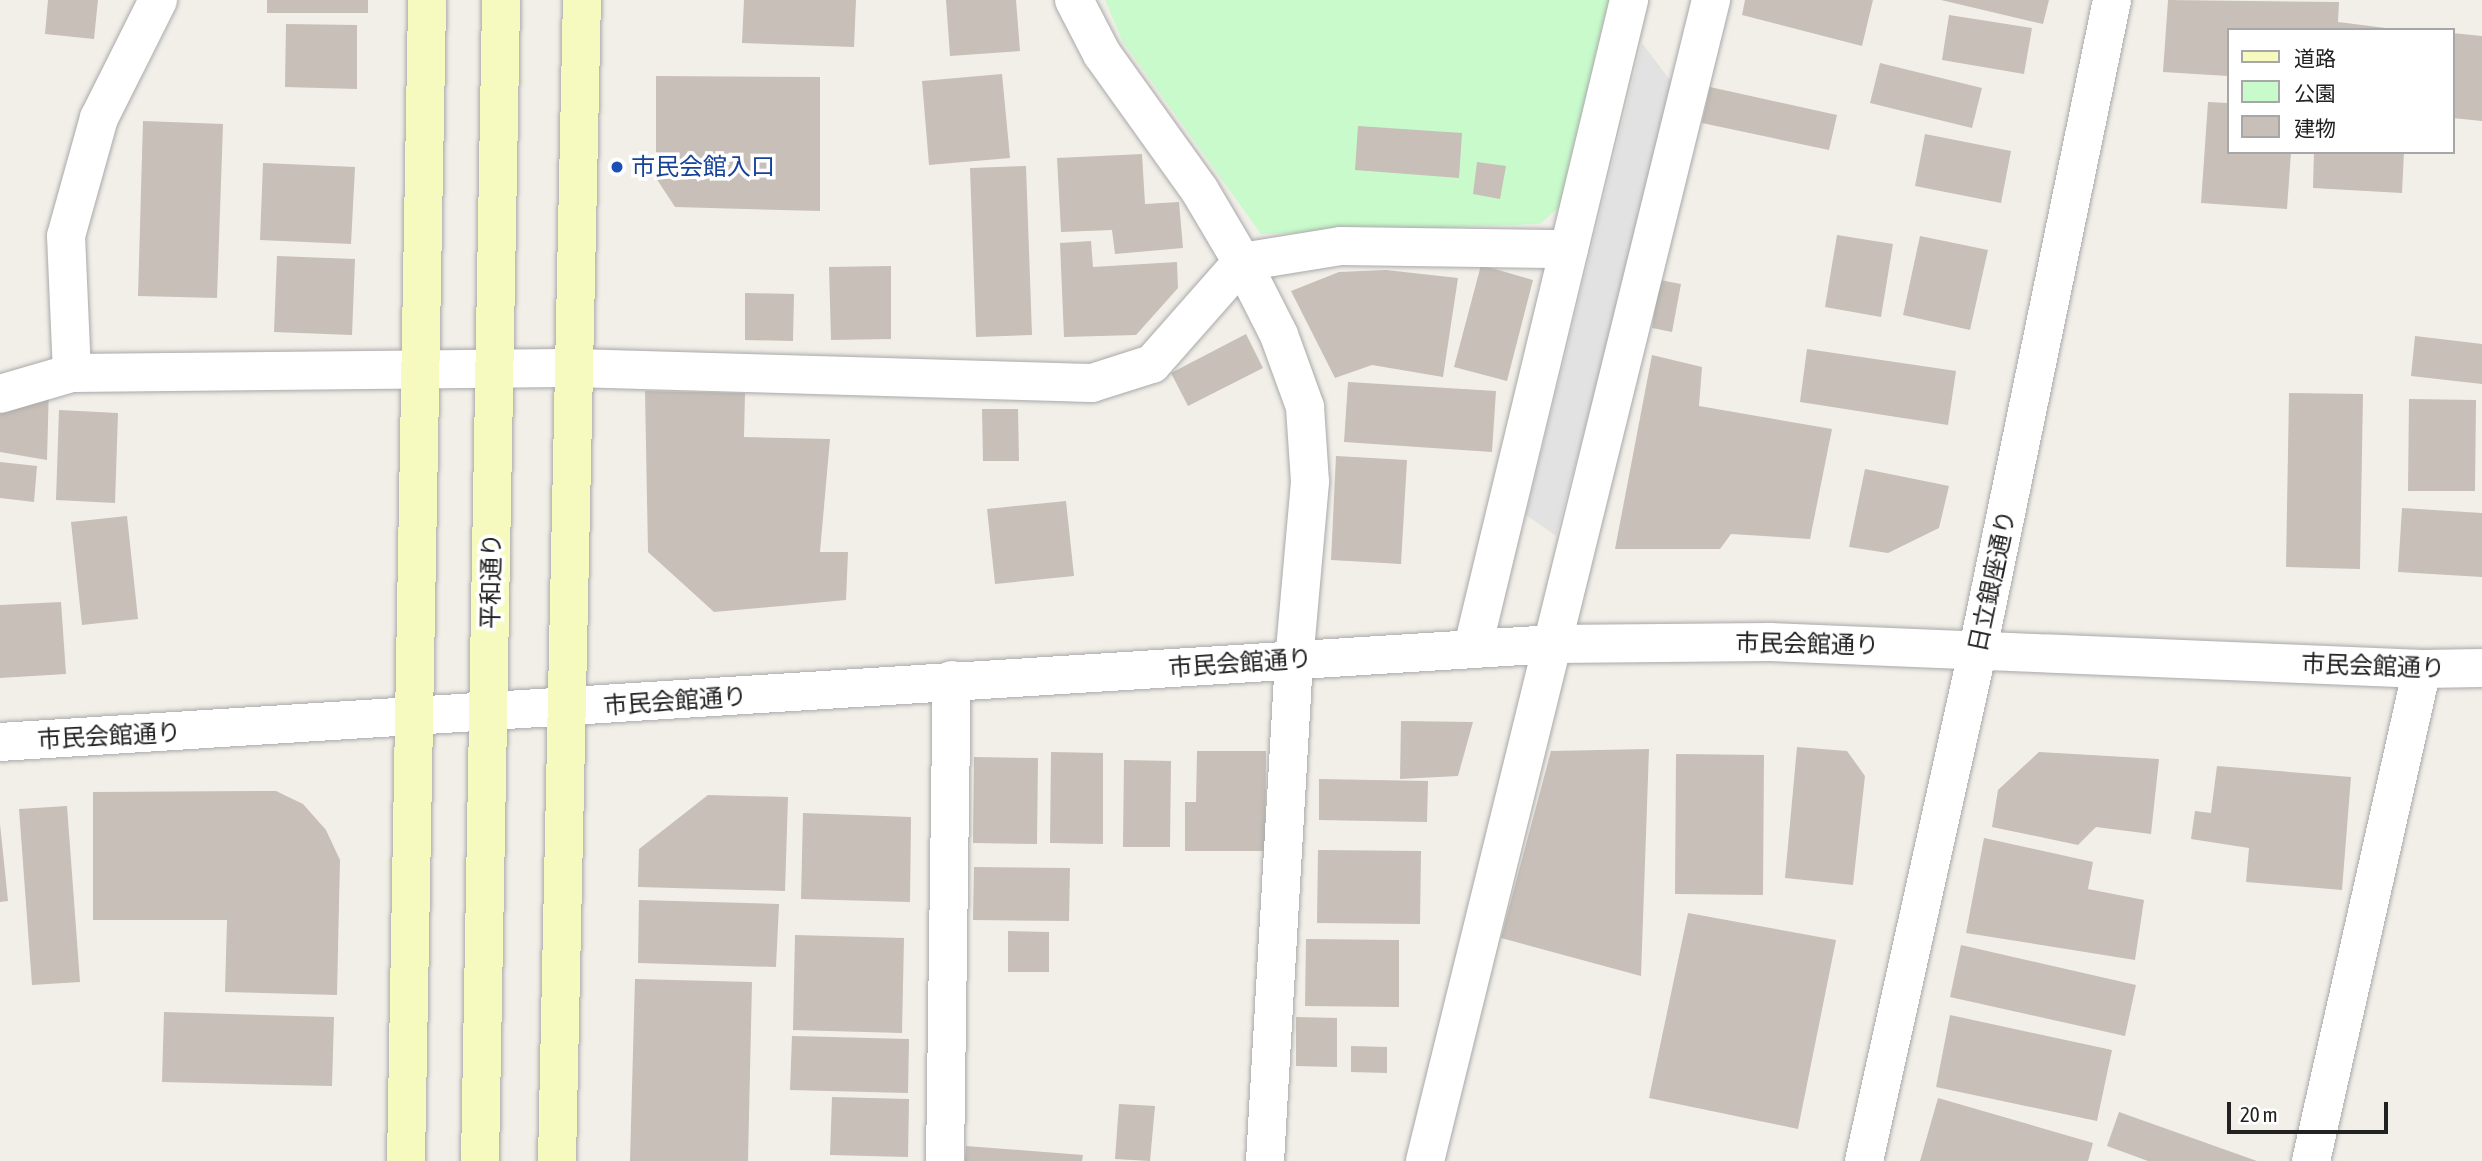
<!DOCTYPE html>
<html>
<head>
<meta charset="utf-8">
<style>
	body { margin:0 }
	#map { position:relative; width:2482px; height:1161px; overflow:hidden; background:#f2efe9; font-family:"Asap Condensed","Noto Sans JP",sans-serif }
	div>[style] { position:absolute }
	.park>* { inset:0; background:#c8facc }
	.parking>* { inset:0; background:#e2e2e2 }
	.building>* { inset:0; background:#c7bfb8 }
	.roads { filter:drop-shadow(0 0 2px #a9a9a9) drop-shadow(0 0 2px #a9a9a9) }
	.minor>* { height:38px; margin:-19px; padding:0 19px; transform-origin:19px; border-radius:19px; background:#fff }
	.tertiary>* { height:38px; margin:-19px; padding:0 19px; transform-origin:19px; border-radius:19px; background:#fff }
	.secondary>* { height:38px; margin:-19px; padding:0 19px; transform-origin:19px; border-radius:19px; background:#f7fabf }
	.dots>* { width:19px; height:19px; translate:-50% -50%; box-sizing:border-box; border:4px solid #fff; border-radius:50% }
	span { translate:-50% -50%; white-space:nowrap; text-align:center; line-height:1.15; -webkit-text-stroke:7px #fff; paint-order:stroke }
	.transit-label { font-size:24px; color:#164399 }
	.left { translate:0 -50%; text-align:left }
	.street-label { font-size:24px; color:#222 }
	.legend { position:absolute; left:2227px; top:28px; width:228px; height:126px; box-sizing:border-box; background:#fff; border:2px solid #a7a7a7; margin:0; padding:9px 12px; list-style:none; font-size:21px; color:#222 }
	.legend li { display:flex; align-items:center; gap:14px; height:35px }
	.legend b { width:35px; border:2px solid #a7a7a7 }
	.scale { position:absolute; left:2227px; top:1102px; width:161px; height:32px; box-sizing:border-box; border:4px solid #222; border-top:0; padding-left:9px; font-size:21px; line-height:24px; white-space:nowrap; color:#222; -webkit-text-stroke:5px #fff; paint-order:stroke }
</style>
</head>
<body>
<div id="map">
	<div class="park">
		<i style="clip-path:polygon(1105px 0,1618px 0,1567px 200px,1540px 224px,1261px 234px,1123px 42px)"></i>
	</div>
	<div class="parking">
		<i style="clip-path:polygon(1642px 43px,1676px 88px,1556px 536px,1526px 515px)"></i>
	</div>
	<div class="building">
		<i style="clip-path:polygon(48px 0,98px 0,94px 39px,45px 34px)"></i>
		<i style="clip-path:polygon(267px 0,368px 0,368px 13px,267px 13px)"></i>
		<i style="clip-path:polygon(744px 0,856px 0,854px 47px,742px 43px)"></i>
		<i style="clip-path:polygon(946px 0,1016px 0,1020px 51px,950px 56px)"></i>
		<i style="clip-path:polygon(1745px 0,1873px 0,1862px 46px,1742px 15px)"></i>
		<i style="clip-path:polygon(1941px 0,2049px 0,2043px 24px)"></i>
		<i style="clip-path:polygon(2168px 0,2339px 2px,2338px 22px,2402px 30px,2228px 30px,2228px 76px,2163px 72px)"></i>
		<i style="clip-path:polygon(1949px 15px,2032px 28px,2024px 74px,1942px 60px)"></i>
		<i style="clip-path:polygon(286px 24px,357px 25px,357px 89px,285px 87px)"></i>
		<i style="clip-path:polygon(2452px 33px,2482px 36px,2482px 121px,2452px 118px)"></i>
		<i style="clip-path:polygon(1880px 63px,1982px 88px,1972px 128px,1870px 103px)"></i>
		<i style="clip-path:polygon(1002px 74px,1010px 158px,929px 165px,922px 81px)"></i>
		<i style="clip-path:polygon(656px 76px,820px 77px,820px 211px,675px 207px,656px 178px)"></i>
		<i style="clip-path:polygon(1710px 87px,1837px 115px,1829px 150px,1702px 123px)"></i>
		<i style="clip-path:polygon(2208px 102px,2228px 103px,2228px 152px,2291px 152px,2287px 209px,2201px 203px)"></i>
		<i style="clip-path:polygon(143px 121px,223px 124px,217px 298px,138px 296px)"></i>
		<i style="clip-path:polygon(1358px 126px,1462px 133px,1459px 178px,1355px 170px)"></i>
		<i style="clip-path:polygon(1925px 134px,2011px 151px,2001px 203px,1915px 186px)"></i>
		<i style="clip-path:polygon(2314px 152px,2404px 152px,2402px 193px,2313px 188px)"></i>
		<i style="clip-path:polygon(1142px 154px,1145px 204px,1179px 202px,1183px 248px,1115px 254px,1112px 230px,1061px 232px,1057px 158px)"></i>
		<i style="clip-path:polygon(1477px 162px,1506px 166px,1500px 199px,1473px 194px)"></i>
		<i style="clip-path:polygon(263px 163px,355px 167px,351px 244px,260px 240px)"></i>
		<i style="clip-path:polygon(1026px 166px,1032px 335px,976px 337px,970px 168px)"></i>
		<i style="clip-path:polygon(1837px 235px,1893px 244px,1881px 317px,1825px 307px)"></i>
		<i style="clip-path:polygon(1920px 236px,1988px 250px,1970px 330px,1903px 315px)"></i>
		<i style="clip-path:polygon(1091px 241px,1093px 267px,1177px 262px,1178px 288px,1136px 335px,1064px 337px,1060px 243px)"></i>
		<i style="clip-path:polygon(277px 256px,355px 259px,352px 335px,274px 332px)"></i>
		<i style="clip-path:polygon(1481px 265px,1533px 280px,1507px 381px,1454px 367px)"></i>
		<i style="clip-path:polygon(891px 266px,891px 339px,831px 340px,829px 267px)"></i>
		<i style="clip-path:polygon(1386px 270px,1458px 278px,1443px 377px,1372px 365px,1335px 378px,1291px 291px,1339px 272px)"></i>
		<i style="clip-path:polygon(1660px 280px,1681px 284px,1672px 332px,1652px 328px)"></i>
		<i style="clip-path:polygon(745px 293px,794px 294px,793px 341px,745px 340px)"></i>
		<i style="clip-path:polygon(1246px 334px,1263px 368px,1188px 406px,1171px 373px)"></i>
		<i style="clip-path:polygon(2415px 336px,2482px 344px,2482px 384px,2411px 376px)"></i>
		<i style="clip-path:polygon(1807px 349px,1956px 371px,1948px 425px,1800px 402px)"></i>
		<i style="clip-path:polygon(1652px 355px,1702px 367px,1699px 406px,1832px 429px,1810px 539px,1731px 534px,1720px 549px,1615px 549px)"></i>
		<i style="clip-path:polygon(1348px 382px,1496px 391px,1492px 452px,1344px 442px)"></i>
		<i style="clip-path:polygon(49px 386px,47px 460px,0 452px,0 402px)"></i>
		<i style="clip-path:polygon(645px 391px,745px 393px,744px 437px,830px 439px,820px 552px,848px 552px,846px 600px,714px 612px,648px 552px)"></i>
		<i style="clip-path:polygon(2289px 393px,2363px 394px,2360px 569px,2286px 567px)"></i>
		<i style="clip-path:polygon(2409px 399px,2476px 400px,2475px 491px,2408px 491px)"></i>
		<i style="clip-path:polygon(982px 409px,1018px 409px,1019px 461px,983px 461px)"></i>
		<i style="clip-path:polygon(59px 410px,118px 413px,115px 503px,56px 500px)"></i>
		<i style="clip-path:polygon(1336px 456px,1407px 460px,1401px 564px,1331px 560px)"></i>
		<i style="clip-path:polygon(0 462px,37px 466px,34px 502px,0 498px)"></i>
		<i style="clip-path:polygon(1865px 469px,1949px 486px,1939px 528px,1888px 553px,1849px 547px)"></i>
		<i style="clip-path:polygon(1066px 501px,1074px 576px,995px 584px,987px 509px)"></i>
		<i style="clip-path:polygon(2402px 508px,2482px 513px,2482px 577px,2398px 572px)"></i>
		<i style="clip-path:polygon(127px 516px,138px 619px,82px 625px,71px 522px)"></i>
		<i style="clip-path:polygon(61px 602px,66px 674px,0 678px,0 605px)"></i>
		<i style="clip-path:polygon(1401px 721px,1473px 722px,1458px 776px,1400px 779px)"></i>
		<i style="clip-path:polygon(1797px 747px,1847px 751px,1865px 776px,1853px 885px,1785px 878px)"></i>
		<i style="clip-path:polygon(1649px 749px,1641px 976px,1501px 938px,1551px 751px)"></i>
		<i style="clip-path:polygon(1197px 751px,1266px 751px,1265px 851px,1185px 851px,1185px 802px,1196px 802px)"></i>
		<i style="clip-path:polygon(1051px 752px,1103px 753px,1103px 844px,1050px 843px)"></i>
		<i style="clip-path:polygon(2039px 752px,2159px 759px,2151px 834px,2096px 827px,2078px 845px,1992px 827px,1998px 790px)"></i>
		<i style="clip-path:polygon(1676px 754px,1764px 755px,1763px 895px,1675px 894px)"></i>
		<i style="clip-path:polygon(974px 757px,1038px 758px,1037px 844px,973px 843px)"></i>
		<i style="clip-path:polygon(1124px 760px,1171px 761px,1170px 847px,1123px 847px)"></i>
		<i style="clip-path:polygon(2217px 766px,2351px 777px,2342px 890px,2246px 882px,2249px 848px,2191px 839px,2195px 811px,2211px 813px)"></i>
		<i style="clip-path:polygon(1319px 779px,1428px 781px,1427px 822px,1319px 820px)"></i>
		<i style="clip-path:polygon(276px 791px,303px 804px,326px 830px,340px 860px,337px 995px,225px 992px,227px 920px,93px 920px,93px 792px)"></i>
		<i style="clip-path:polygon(708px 795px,788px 797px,785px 891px,638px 887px,639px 849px)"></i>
		<i style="clip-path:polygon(67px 806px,80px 982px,32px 985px,19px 809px)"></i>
		<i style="clip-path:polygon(803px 813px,911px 817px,910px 902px,801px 899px)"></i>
		<i style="clip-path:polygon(0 824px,8px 901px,0 902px)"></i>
		<i style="clip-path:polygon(1984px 838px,2093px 862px,2088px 889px,2144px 900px,2135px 960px,1966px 933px)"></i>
		<i style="clip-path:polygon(1318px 850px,1421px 851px,1420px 924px,1317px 923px)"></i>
		<i style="clip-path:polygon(974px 867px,1070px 868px,1069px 921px,973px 920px)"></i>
		<i style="clip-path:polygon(639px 900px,779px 904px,776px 967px,638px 963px)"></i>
		<i style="clip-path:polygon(1688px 913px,1836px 940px,1798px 1129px,1649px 1098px)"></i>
		<i style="clip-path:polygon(1008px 931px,1049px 932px,1049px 972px,1008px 972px)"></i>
		<i style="clip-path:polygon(795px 935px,904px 938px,902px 1033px,793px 1030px)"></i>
		<i style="clip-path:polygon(1306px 939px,1399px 940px,1399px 1007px,1305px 1006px)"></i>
		<i style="clip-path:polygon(1961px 945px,2136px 985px,2125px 1036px,1950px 997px)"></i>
		<i style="clip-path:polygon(635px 979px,752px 982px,748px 1161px,630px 1161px)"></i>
		<i style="clip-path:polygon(164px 1012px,334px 1017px,332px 1086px,162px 1082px)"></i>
		<i style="clip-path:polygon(1950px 1015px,2112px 1050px,2097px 1121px,1936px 1087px)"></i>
		<i style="clip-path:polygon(1296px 1017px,1337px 1018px,1337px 1067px,1296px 1066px)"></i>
		<i style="clip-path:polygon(792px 1036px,909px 1039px,908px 1093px,790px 1090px)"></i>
		<i style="clip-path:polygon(1351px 1046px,1387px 1047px,1387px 1073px,1351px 1072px)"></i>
		<i style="clip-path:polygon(832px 1097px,909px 1099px,908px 1157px,830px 1155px)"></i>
		<i style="clip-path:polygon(1938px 1098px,2093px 1143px,2088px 1161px,1920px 1161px)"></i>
		<i style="clip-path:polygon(1119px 1104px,1155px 1106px,1150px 1161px,1115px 1159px)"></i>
		<i style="clip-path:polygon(2119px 1112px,2257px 1161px,2148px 1161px,2107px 1146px)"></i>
		<i style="clip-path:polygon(966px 1146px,1083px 1155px,1082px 1161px,965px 1161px)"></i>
	</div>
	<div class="roads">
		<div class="minor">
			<i style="left:1074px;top:0;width:61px;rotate:62.6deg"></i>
			<i style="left:1102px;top:54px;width:168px;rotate:54.4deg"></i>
			<i style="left:1200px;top:191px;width:82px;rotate:59.4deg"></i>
			<i style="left:1242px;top:262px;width:82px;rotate:63.1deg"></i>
			<i style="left:1279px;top:335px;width:77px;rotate:70.1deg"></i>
			<i style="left:1305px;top:407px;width:75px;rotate:86.2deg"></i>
			<i style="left:1310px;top:482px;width:179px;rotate:95.1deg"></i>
			<i style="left:1294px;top:660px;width:502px;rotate:93.31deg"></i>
			<i style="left:72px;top:373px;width:137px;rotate:-92.5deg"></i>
			<i style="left:66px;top:236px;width:123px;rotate:-74.4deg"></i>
			<i style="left:99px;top:118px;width:132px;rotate:-63.4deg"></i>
			<i style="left:0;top:394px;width:75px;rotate:-16.3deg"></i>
			<i style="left:72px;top:373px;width:502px;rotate:-0.57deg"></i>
			<i style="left:574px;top:368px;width:518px;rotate:1.66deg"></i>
			<i style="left:1092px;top:383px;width:63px;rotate:-17.6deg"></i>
			<i style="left:1152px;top:364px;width:136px;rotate:-48.6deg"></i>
			<i style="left:1242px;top:262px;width:100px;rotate:-9.2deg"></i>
			<i style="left:1341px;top:246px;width:228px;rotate:0.8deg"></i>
			<i style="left:1473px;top:647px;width:666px;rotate:-76.44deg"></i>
			<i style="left:945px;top:1161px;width:481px;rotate:-89.2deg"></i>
			<i style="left:1425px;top:1161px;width:1196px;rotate:-76.16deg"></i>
			<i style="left:1864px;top:1161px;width:525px;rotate:-77.45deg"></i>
			<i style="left:1978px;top:649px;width:663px;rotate:-78.33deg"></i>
			<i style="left:2311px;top:1161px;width:504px;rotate:-77.29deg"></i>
		</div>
		<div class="tertiary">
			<i style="left:0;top:742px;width:1558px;rotate:-3.61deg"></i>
			<i style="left:1555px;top:644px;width:215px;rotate:-0.5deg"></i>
			<i style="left:1770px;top:642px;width:653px;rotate:2.37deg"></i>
			<i style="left:2422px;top:669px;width:60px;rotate:-1deg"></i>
		</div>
		<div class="secondary">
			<i style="left:406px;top:1161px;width:1161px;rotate:-88.96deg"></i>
			<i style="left:480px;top:1161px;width:1161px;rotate:-88.96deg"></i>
			<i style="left:557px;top:1161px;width:1161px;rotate:-88.77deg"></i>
		</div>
	</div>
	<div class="dots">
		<i style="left:617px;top:167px;background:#1a4fb4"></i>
	</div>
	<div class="transit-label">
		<span class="left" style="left:631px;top:167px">市民会館入口</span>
	</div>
	<div class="street-label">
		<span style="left:491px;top:581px;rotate:-89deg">平和通り</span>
		<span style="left:1992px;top:581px;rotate:-78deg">日立銀座通り</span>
		<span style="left:1807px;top:644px;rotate:1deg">市民会館通り</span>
		<span style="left:1240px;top:663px;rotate:-4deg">市民会館通り</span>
		<span style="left:2373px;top:666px;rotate:2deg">市民会館通り</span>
		<span style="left:675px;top:701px;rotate:-4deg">市民会館通り</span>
		<span style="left:109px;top:736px;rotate:-3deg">市民会館通り</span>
	</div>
	<ul class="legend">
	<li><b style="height:9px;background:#f7fabf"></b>道路</li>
	<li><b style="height:19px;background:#c8facc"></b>公園</li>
	<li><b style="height:19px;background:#c7bfb8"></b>建物</li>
	</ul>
	<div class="scale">20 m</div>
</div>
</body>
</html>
